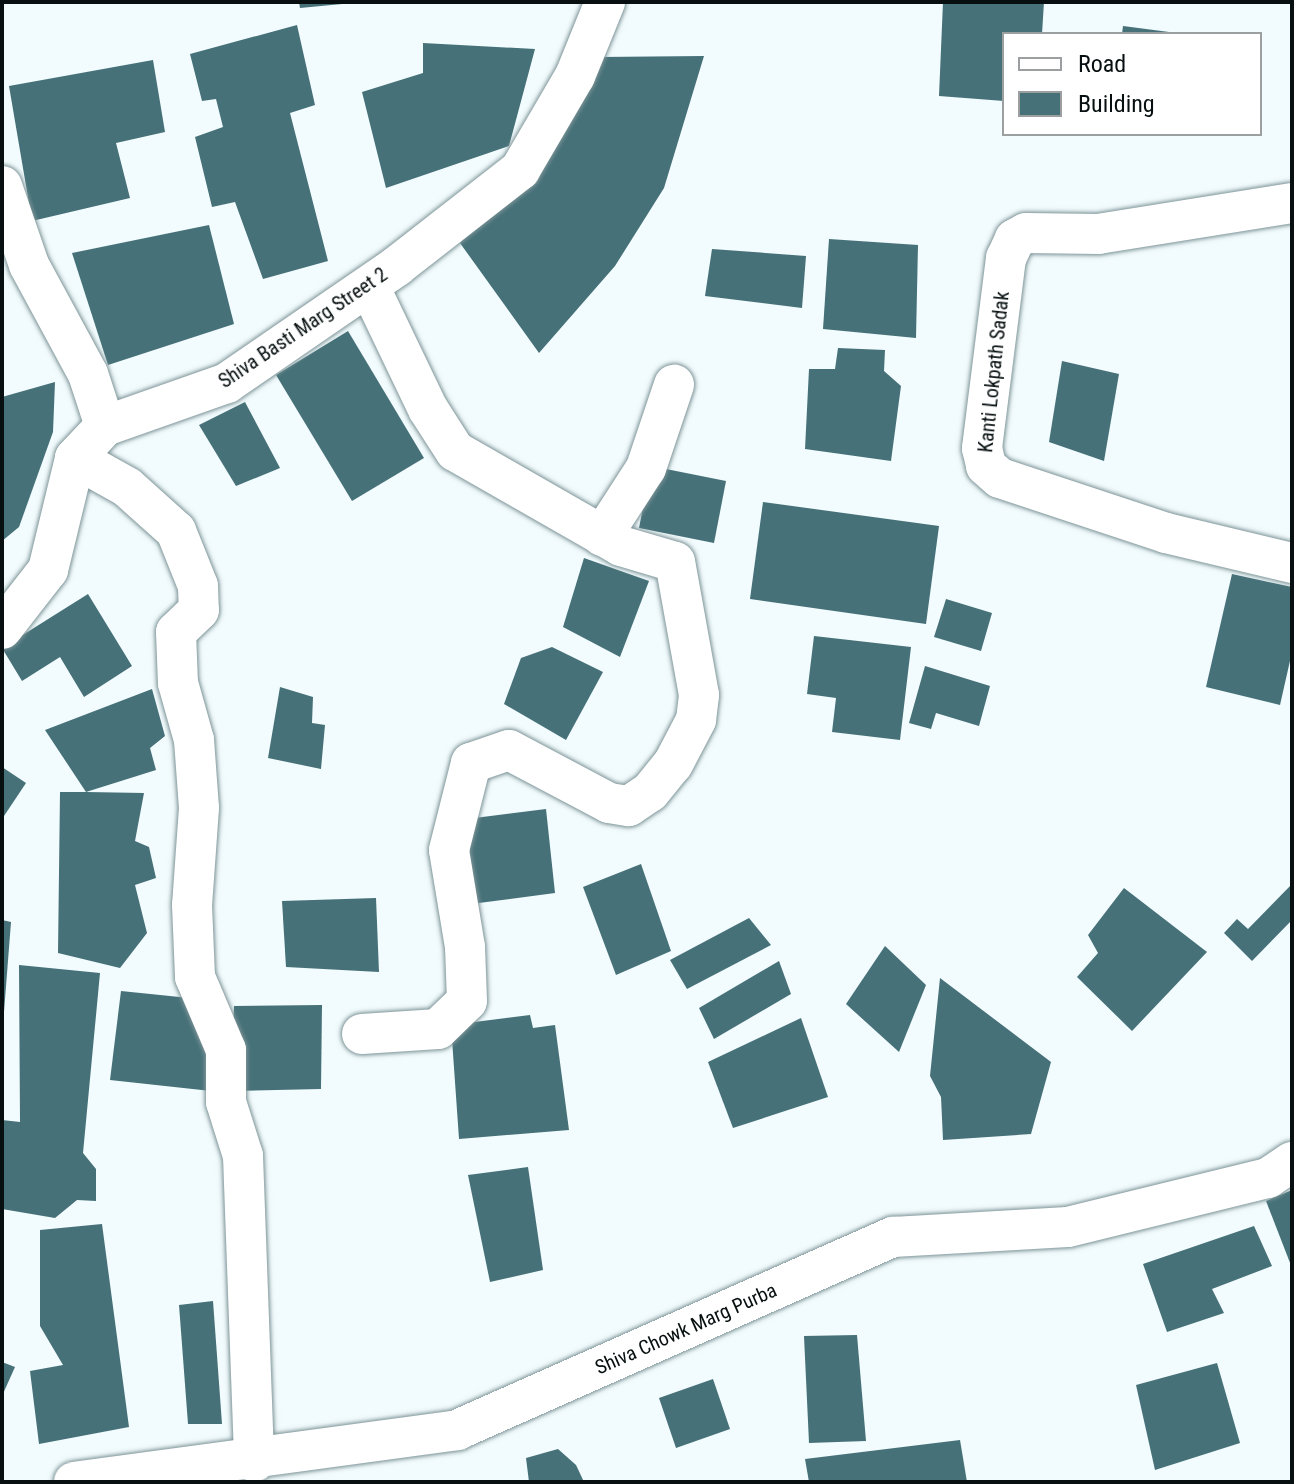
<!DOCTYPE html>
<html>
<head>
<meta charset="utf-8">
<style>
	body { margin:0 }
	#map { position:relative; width:1294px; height:1484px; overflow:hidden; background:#f2fbfd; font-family:"Roboto Condensed",sans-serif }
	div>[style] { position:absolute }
	.building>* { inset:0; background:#467178 }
	.roads { filter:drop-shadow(0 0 2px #7d9498) drop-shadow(0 0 2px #7d9498) }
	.minor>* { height:40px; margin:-20px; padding:0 20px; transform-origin:20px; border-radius:20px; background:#fff }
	span { translate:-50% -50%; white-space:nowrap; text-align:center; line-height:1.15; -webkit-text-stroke:7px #fff; paint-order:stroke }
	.street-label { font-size:20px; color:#070f10 }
	.frame { position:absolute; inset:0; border:4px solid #070f10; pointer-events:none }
	.legend { position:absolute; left:1002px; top:32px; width:260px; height:104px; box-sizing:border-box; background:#fff; border:2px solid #9c9f9f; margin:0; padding:10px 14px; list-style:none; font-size:24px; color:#070f10 }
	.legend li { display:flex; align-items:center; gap:16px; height:40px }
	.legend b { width:40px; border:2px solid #9c9f9f }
</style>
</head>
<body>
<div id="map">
	<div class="building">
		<i style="clip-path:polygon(299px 2px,342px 2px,342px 4px,300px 8px)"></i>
		<i style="clip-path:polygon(943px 2px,1044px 2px,1042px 34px,1004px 34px,1004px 101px,939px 96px)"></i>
		<i style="clip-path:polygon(297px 25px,315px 105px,290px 113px,328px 261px,263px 279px,235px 202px,212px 207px,195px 137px,223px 127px,216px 99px,202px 101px,190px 54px)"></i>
		<i style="clip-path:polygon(1123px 26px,1169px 32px,1169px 34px,1122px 34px)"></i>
		<i style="clip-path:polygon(423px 43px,535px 49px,509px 146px,386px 188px,362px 92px,423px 73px)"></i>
		<i style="clip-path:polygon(704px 56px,664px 188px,615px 266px,539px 353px,460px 243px,565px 131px,600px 57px)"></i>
		<i style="clip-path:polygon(153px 60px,165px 132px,116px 143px,130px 198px,32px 221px,9px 86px)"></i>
		<i style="clip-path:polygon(209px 225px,234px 324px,108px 365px,72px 253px)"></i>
		<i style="clip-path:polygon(829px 239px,918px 245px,916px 338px,823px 329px)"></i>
		<i style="clip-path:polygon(712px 249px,806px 256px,802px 308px,705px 296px)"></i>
		<i style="clip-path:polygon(348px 331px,424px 458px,352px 501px,276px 375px)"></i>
		<i style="clip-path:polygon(838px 348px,885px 350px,884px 371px,901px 386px,891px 461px,805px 449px,809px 369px,835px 369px)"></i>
		<i style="clip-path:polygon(1062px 361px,1119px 374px,1104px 461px,1049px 442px)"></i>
		<i style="clip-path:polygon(55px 382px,53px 432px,19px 527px,2px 541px,2px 397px)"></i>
		<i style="clip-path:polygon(245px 402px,280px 468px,236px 486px,199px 425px)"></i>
		<i style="clip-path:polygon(651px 466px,726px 481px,714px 543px,639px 528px)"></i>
		<i style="clip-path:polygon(763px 502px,939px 526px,926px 624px,750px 599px)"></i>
		<i style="clip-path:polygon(584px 558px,649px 581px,620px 657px,563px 627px)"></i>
		<i style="clip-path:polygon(1232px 574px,1292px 587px,1292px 652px,1280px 705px,1206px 687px)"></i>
		<i style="clip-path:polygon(88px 594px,132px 666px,84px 697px,60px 657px,22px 681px,2px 648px)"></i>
		<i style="clip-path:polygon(946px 599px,992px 613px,981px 651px,934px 637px)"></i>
		<i style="clip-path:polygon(814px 636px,911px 647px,900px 740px,832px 732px,836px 698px,807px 694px)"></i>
		<i style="clip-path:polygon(552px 647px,603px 672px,566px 740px,504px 704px,521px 658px)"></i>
		<i style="clip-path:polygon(925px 666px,990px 686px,979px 726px,936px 713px,931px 729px,909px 723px)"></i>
		<i style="clip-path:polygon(280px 687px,313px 697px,312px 723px,325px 725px,321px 769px,268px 758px)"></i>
		<i style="clip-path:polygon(152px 689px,165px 736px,150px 748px,156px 770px,86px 792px,144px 793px,135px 841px,149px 847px,156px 878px,135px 885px,147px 933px,120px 968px,58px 953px,60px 792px,86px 792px,45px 730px)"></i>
		<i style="clip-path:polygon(2px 767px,26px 783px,2px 819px)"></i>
		<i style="clip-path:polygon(546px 809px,555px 893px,471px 904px,459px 820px)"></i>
		<i style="clip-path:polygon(641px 864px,671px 951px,616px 975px,583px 887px)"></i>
		<i style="clip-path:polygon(1292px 884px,1292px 920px,1252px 961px,1224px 933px,1237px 919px,1248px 929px)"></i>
		<i style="clip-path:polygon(1124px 888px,1207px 952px,1132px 1031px,1077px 977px,1098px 953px,1088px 935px)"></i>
		<i style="clip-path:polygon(376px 898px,379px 972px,286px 967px,282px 901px)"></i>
		<i style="clip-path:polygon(749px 918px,771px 945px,687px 989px,670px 960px)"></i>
		<i style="clip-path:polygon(2px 920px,11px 922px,4px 1012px,2px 1012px)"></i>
		<i style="clip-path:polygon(885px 946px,926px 985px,899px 1052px,846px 1004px)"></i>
		<i style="clip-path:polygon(779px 961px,791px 994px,714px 1039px,699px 1008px)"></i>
		<i style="clip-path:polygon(19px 965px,100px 973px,83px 1153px,96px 1169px,96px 1201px,77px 1200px,55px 1218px,2px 1209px,2px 1120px,20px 1122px)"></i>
		<i style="clip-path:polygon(940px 978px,1051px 1062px,1031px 1134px,943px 1140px,941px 1097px,930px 1076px)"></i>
		<i style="clip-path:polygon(121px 991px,199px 999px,210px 1048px,211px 1091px,110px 1080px)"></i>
		<i style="clip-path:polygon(322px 1005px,321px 1089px,231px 1091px,234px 1006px)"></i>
		<i style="clip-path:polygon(530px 1015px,533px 1028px,555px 1025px,569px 1130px,459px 1139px,451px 1025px)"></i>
		<i style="clip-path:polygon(801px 1018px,828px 1097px,733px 1128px,708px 1062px)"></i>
		<i style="clip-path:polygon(528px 1167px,543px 1270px,490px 1282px,468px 1175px)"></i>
		<i style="clip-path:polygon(1292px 1190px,1292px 1268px,1266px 1201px)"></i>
		<i style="clip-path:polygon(102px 1224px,129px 1427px,39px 1444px,30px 1371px,63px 1365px,40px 1326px,40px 1230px)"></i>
		<i style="clip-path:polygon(1254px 1226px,1272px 1266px,1212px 1289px,1224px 1313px,1167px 1332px,1143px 1264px)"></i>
		<i style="clip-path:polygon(213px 1301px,222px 1424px,188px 1424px,179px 1305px)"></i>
		<i style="clip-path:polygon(857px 1335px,866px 1441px,809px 1443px,804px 1336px)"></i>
		<i style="clip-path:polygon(2px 1362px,15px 1367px,2px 1396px)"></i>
		<i style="clip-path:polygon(1217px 1363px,1240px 1443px,1155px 1470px,1136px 1385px)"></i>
		<i style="clip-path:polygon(713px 1379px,730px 1429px,676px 1448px,659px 1398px)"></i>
		<i style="clip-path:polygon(960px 1440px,967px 1482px,809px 1482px,805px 1459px)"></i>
		<i style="clip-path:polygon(558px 1449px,576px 1465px,584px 1482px,529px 1482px,526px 1458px)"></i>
	</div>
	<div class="roads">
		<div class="minor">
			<i style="left:2px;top:186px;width:83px;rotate:71.1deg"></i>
			<i style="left:29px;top:265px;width:124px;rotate:61.6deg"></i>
			<i style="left:88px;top:374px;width:55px;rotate:71.9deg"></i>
			<i style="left:1292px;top:203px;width:195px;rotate:170.9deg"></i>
			<i style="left:1099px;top:234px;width:73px;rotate:-179.2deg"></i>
			<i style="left:1026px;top:233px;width:13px;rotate:151deg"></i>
			<i style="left:1015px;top:239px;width:21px;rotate:115deg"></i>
			<i style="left:1006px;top:258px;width:192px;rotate:97.2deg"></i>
			<i style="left:982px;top:448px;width:18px;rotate:77deg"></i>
			<i style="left:986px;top:466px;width:18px;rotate:41deg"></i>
			<i style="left:1000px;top:478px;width:175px;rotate:18.3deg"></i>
			<i style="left:1166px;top:533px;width:130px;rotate:13.4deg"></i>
			<i style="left:75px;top:458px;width:60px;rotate:29.1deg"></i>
			<i style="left:127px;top:487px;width:66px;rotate:41.9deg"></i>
			<i style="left:176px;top:531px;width:59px;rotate:68.2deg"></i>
			<i style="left:198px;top:586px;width:24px;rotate:88deg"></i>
			<i style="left:199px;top:610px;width:32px;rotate:136deg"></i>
			<i style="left:176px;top:632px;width:51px;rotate:87.8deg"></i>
			<i style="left:178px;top:683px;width:59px;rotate:74.3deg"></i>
			<i style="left:194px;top:740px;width:68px;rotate:85.8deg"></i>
			<i style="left:199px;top:808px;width:97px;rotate:94.1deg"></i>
			<i style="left:192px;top:905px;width:72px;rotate:87.6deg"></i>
			<i style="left:195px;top:977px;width:79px;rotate:67deg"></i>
			<i style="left:226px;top:1050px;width:52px;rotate:90deg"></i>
			<i style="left:226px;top:1102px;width:57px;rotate:72.5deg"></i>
			<i style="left:243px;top:1156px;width:306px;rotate:87.9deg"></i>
			<i style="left:602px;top:536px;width:81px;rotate:-57.1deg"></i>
			<i style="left:646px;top:468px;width:88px;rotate:-71.4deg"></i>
			<i style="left:2px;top:629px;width:75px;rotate:-52.1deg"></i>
			<i style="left:48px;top:570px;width:115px;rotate:-76.4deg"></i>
			<i style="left:75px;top:458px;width:44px;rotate:-46.8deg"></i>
			<i style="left:105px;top:426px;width:129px;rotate:-19.4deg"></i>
			<i style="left:227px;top:383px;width:206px;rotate:-34.5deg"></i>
			<i style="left:397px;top:266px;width:156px;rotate:-38deg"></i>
			<i style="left:520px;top:170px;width:109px;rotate:-59.7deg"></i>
			<i style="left:575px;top:76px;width:80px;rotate:-67.9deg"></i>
			<i style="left:362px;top:1034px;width:76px;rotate:-3.8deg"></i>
			<i style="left:438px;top:1029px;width:40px;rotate:-44deg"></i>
			<i style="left:467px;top:1001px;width:54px;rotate:-92.1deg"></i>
			<i style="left:465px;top:947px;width:98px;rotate:-99.4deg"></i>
			<i style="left:449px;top:850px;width:90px;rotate:-75.8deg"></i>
			<i style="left:471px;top:763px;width:40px;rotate:-18.9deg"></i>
			<i style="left:509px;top:750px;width:113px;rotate:27.9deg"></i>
			<i style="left:609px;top:803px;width:20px;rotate:9deg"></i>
			<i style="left:629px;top:806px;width:25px;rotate:-34deg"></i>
			<i style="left:650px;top:792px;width:36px;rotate:-51deg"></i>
			<i style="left:673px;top:764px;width:50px;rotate:-62.4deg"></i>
			<i style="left:696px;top:720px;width:25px;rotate:-83deg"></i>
			<i style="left:699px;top:695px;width:135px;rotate:-100.2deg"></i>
			<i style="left:675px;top:562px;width:56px;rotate:-163.5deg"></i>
			<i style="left:621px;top:546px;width:191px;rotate:-150.2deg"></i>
			<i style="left:455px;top:451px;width:50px;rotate:-122.7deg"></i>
			<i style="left:428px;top:409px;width:136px;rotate:-115.6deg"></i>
			<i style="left:74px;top:1482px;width:387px;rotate:-7.7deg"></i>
			<i style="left:457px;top:1430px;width:477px;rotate:-23.9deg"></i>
			<i style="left:893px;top:1237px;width:175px;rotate:-3.3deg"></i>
			<i style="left:1068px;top:1227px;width:206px;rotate:-13.8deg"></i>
			<i style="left:1268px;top:1178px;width:29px;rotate:-34deg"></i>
		</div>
	</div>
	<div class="street-label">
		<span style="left:303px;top:328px;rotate:-34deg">Shiva Basti Marg Street 2</span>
		<span style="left:994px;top:372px;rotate:-84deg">Kanti Lokpath Sadak</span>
		<span style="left:686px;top:1329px;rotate:-24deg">Shiva Chowk Marg Purba</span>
	</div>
	<div class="frame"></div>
	<ul class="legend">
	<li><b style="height:10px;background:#fff"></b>Road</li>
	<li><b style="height:22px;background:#467178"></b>Building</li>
	</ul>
</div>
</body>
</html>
